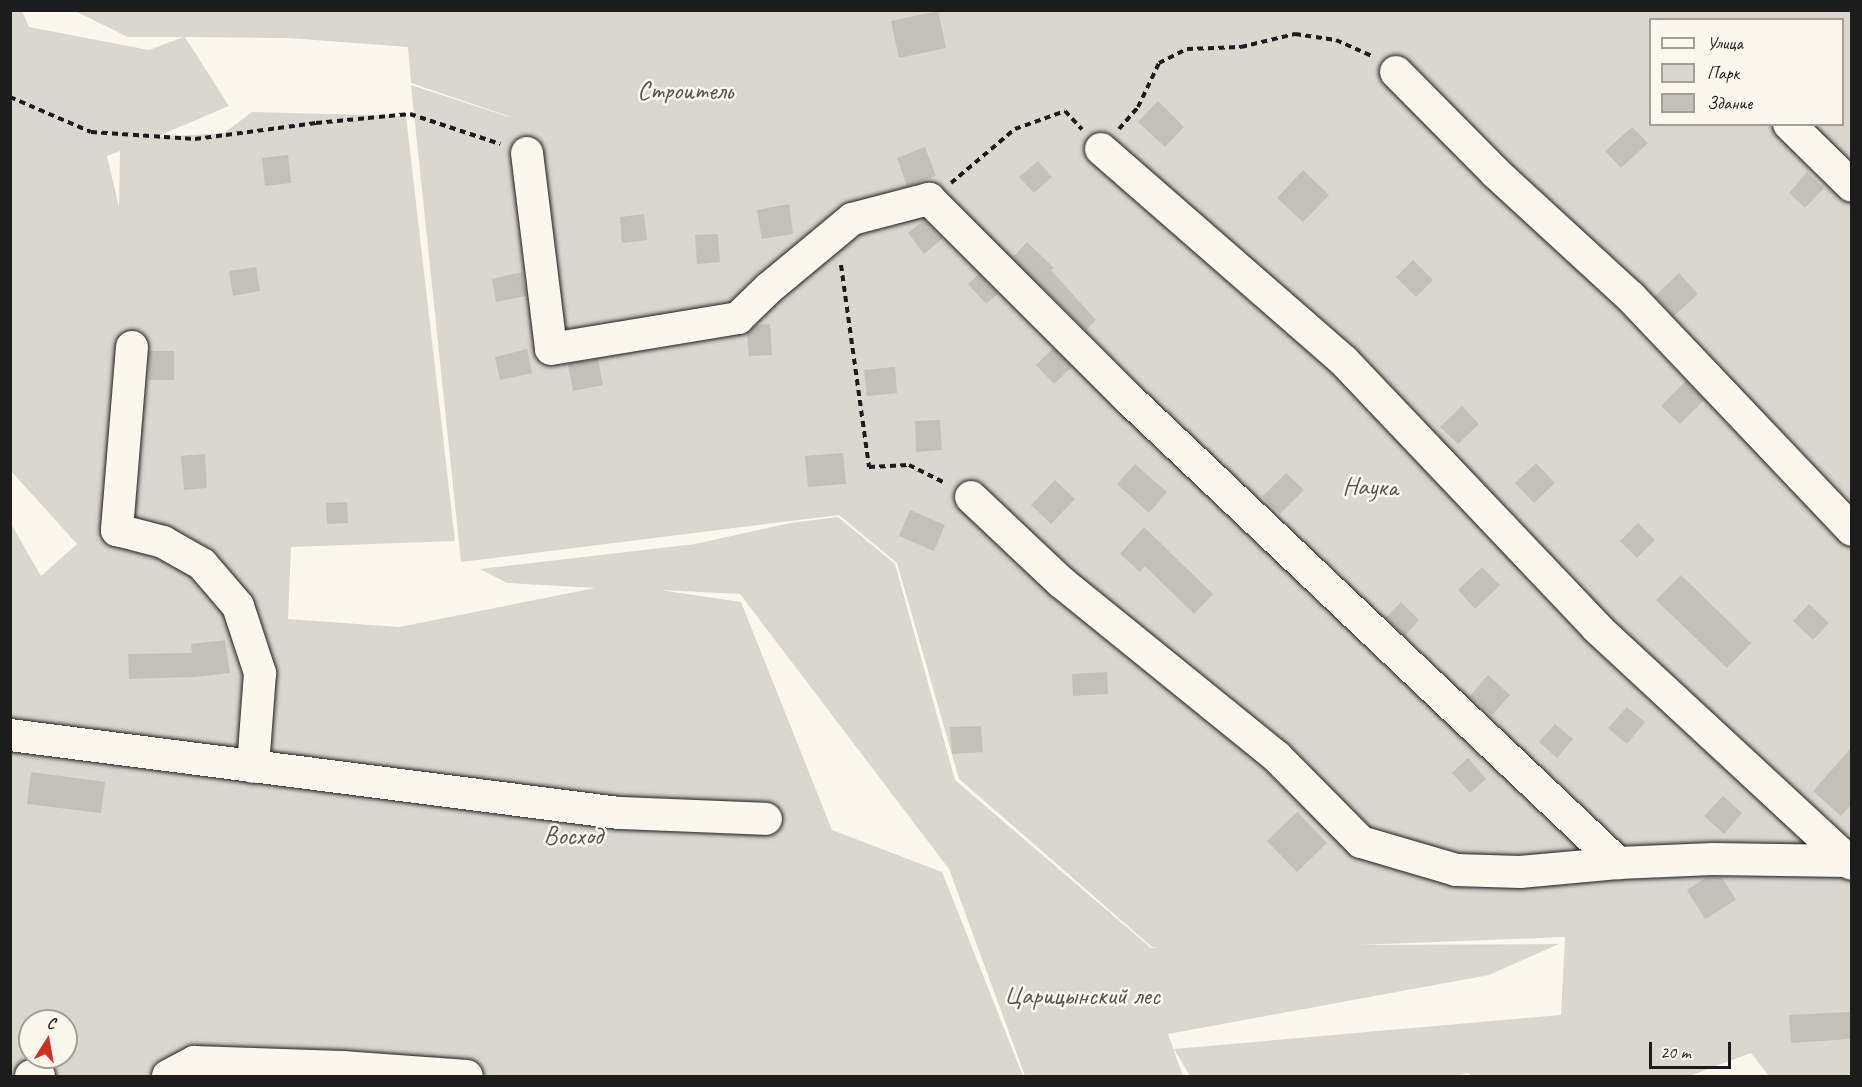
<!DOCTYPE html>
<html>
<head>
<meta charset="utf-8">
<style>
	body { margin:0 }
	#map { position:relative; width:1862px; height:1087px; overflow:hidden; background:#fbf7ec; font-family:Caveat,sans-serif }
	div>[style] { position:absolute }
	.green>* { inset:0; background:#dad7ce }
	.building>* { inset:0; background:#c3c0b8 }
	.path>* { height:4px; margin-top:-2px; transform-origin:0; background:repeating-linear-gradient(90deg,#1c1c1c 0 6px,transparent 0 10.5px) }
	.roads { filter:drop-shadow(0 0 2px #1c1c1c) drop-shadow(0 0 2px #1c1c1c) }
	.minor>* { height:32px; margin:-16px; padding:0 16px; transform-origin:16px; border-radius:16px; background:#fbf7ec }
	span { translate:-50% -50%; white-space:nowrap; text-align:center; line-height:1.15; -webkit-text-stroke:5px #fbf7ec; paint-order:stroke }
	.park-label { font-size:26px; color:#555451 }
	.frame { position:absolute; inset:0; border:12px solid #1c1c1c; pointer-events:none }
	.legend { position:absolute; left:1649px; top:18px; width:195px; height:108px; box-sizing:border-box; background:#fbf7ec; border:2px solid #a29f99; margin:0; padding:8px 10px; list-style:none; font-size:18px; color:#1c1c1c }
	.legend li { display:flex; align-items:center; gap:12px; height:30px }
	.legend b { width:30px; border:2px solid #a29f99 }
	.north { position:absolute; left:18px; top:1009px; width:60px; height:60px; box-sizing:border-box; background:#fbf7ec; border:2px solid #a29f99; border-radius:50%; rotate:11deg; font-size:16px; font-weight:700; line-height:24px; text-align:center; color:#1c1c1c }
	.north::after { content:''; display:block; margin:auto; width:21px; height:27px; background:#c8321e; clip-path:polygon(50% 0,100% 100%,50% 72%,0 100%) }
	.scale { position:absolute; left:1649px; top:1042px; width:82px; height:27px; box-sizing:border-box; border:3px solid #1c1c1c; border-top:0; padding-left:8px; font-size:18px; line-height:21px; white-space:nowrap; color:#1c1c1c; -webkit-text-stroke:4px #fbf7ec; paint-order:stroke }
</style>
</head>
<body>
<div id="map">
	<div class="green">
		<i style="clip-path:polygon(evenodd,11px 11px,22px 11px,29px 27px,149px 50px,183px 37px,128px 37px,75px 11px,1851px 11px,1851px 1076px,1769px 1076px,1751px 1053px,1689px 1076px,1471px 1076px,1468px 1073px,1457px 1076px,1190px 1076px,1174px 1049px,1561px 1015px,1565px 937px,1358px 945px,1559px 944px,1489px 975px,1168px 1034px,1183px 1076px,1025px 1076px,949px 869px,740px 594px,660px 590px,741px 602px,832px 830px,942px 872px,1023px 1076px,11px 1076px,10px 522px,41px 576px,77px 544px,11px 471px,11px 11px,1650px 20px,1842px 20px,1842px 124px,1650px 124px,1650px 20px,11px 11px,185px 37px,288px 38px,408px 47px,411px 83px,525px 122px,411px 85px,461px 562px,839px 515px,897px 563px,959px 779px,1152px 947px,1160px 948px,1151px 948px,955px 780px,895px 564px,838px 517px,790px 523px,695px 544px,480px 569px,507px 583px,595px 588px,399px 627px,288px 619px,291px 547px,455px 541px,406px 116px,252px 112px,224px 133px,156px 137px,229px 106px,185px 37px,11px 11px,120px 151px,119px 207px,107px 156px,120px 151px,11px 11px,30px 1021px,66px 1021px,66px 1057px,30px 1057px,30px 1021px)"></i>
	</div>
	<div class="building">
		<i style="clip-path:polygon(938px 11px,946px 48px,899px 58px,891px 21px)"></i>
		<i style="clip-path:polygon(1158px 101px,1184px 127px,1165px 147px,1138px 122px)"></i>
		<i style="clip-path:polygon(1632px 127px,1648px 143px,1621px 168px,1605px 151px)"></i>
		<i style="clip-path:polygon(925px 147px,936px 176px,907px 186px,897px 158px)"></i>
		<i style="clip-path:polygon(288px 155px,291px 183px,265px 186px,262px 158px)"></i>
		<i style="clip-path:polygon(1038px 161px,1052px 177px,1034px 193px,1019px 177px)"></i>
		<i style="clip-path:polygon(1303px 170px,1329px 195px,1303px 222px,1277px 198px)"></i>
		<i style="clip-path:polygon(1807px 172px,1824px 188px,1805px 208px,1789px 193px)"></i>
		<i style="clip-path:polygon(789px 204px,793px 234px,762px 239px,757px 210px)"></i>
		<i style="clip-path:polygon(644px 214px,647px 240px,622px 243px,620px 217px)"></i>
		<i style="clip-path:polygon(924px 220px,943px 238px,924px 254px,908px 233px)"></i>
		<i style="clip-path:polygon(718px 234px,720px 262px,697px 264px,695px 235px)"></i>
		<i style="clip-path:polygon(1027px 242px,1054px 268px,1051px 270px,1096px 320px,1086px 330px,1013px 257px)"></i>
		<i style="clip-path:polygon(1413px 260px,1433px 280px,1416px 297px,1396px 277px)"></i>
		<i style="clip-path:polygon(256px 267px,260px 291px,233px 296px,229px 271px)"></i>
		<i style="clip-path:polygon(522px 272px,526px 296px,496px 302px,492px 279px)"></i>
		<i style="clip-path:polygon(1679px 273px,1698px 294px,1674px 316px,1655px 296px)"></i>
		<i style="clip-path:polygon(979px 274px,998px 294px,986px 304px,968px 284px)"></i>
		<i style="clip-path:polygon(770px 324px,772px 355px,749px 356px,747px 333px,757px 325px)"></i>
		<i style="clip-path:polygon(1053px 348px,1072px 367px,1054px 384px,1036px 365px)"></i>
		<i style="clip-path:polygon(527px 349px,532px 373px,500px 380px,495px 357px)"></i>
		<i style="clip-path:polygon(150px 351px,174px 351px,174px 380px,149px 380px)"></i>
		<i style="clip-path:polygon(598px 359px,603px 385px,573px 391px,568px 364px)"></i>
		<i style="clip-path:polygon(895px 367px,897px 393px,867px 396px,864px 370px)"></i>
		<i style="clip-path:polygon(1686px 381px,1704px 400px,1680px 424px,1661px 406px)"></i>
		<i style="clip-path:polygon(1462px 406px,1479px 424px,1458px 444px,1440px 427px)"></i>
		<i style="clip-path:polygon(940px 420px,942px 450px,916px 452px,915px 421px)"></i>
		<i style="clip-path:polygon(843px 453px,846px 484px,808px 487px,805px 456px)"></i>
		<i style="clip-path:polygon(205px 454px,207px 488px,184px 490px,181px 456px)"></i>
		<i style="clip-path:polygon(1536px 463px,1555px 483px,1534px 503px,1515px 483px)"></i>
		<i style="clip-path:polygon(1135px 464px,1167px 492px,1149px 513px,1117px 484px)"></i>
		<i style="clip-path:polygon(1286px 473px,1304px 490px,1280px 514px,1262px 497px)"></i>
		<i style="clip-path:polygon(1055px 480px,1075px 499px,1051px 524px,1031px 505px)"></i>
		<i style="clip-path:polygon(347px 502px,348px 523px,327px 524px,326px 503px)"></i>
		<i style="clip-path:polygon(910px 510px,945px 525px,934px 551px,899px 536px)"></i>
		<i style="clip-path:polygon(1638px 523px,1655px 540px,1637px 558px,1620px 541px)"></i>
		<i style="clip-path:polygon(1144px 527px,1213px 594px,1194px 614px,1145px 566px,1140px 572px,1120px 554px)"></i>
		<i style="clip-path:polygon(1482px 567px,1500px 585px,1475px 609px,1458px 590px)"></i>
		<i style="clip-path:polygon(1681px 575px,1751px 643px,1727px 668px,1656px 600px)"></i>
		<i style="clip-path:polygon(1401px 602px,1419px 620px,1405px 636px,1386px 618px)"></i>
		<i style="clip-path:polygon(1809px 604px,1829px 623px,1813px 640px,1793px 621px)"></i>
		<i style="clip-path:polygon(225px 640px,230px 673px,195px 677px,129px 679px,128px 654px,192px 653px,191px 644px)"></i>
		<i style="clip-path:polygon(1107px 672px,1108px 694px,1073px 696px,1072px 674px)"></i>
		<i style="clip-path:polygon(1488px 675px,1510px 695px,1492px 715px,1470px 696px)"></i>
		<i style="clip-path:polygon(1627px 707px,1645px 722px,1627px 744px,1608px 728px)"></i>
		<i style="clip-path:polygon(1555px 724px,1573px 739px,1557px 758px,1539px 742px)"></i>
		<i style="clip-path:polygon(981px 726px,983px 752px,952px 754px,950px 727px)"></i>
		<i style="clip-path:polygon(1851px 748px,1851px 805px,1841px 816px,1813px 791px)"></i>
		<i style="clip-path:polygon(1468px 758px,1486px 779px,1470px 793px,1452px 773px)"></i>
		<i style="clip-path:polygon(31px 772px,105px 782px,101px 813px,27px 804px)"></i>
		<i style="clip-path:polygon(1723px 796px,1742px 813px,1724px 834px,1704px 816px)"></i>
		<i style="clip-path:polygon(1297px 812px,1327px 843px,1297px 872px,1267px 841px)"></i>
		<i style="clip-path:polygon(1707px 877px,1722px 877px,1736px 900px,1705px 919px,1687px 890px)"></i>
		<i style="clip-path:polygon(1851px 1012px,1851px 1039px,1791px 1043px,1789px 1015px)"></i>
	</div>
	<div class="path">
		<i style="left:10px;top:97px;width:88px;rotate:23.4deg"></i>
		<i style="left:91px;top:132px;width:104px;rotate:3.9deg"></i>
		<i style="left:195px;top:139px;width:122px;rotate:-7.5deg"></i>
		<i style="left:316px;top:123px;width:94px;rotate:-5.5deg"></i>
		<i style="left:410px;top:114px;width:95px;rotate:18.4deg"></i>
		<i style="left:1119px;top:129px;width:29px;rotate:-49deg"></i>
		<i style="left:1138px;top:107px;width:49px;rotate:-64.5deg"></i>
		<i style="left:1159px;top:63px;width:31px;rotate:-27deg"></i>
		<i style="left:1187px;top:49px;width:54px;rotate:-2.1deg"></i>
		<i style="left:1241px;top:47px;width:56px;rotate:-13.5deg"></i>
		<i style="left:1295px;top:34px;width:41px;rotate:8.3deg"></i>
		<i style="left:1336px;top:40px;width:39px;rotate:24deg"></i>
		<i style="left:951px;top:183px;width:84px;rotate:-40.2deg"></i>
		<i style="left:1015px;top:129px;width:53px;rotate:-19.8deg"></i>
		<i style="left:1065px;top:111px;width:25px;rotate:47deg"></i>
		<i style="left:841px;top:265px;width:204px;rotate:82.1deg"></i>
		<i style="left:869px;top:467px;width:40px;rotate:-2.9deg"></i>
		<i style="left:909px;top:465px;width:40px;rotate:26.6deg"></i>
	</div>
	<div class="roads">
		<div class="minor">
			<i style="left:1396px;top:72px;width:142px;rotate:45.3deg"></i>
			<i style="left:1496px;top:173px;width:183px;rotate:42.6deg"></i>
			<i style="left:1631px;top:297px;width:321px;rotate:46.5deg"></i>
			<i style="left:1789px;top:124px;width:88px;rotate:44.5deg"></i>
			<i style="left:1101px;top:149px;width:322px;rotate:41.1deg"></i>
			<i style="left:1344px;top:361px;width:368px;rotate:46.5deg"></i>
			<i style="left:1597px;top:628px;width:347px;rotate:42.8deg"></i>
			<i style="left:527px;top:153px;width:197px;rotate:83deg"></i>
			<i style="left:551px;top:349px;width:190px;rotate:-9.4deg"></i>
			<i style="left:738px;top:318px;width:43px;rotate:-44.1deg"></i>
			<i style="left:769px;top:288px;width:108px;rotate:-39.7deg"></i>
			<i style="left:852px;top:219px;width:80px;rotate:-14.6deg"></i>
			<i style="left:929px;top:199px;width:281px;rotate:45deg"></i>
			<i style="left:1128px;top:398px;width:676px;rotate:43.5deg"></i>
			<i style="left:132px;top:347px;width:184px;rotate:94.7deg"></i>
			<i style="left:117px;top:530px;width:48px;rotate:14.6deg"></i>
			<i style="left:163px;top:542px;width:45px;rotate:29.4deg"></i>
			<i style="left:202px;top:564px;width:55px;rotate:49.4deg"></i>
			<i style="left:238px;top:606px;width:71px;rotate:71.8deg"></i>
			<i style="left:260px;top:673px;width:94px;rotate:94.3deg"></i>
			<i style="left:971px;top:497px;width:124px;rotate:43.4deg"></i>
			<i style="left:1061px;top:582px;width:277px;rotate:39deg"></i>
			<i style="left:1276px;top:756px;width:121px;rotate:45.3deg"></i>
			<i style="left:1361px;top:842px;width:99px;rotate:16.4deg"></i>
			<i style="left:1456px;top:870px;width:64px;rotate:1.8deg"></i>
			<i style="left:1520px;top:872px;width:98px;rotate:-5.2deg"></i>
			<i style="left:1618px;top:863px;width:95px;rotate:-2.4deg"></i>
			<i style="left:1713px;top:859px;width:135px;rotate:0.8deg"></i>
			<i style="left:10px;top:735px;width:614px;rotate:7.3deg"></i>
			<i style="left:619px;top:813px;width:147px;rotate:2.3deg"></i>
			<i style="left:31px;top:1076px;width:8px"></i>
			<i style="left:168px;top:1076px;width:30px;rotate:-28deg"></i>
			<i style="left:194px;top:1062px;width:148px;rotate:1.9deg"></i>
			<i style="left:342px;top:1067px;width:125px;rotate:4.1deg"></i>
		</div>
	</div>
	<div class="park-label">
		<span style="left:685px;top:91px">Строитель</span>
		<span style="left:1370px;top:487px">Наука</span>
		<span style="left:573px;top:836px">Восход</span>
		<span style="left:1082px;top:996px">Царицынский лес</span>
	</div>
	<div class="frame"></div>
	<ul class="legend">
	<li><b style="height:8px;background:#fbf7ec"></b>Улица</li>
	<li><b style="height:16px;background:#dad7ce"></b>Парк</li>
	<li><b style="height:16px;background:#c3c0b8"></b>Здание</li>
	</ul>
	<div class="north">С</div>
	<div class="scale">20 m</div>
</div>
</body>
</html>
